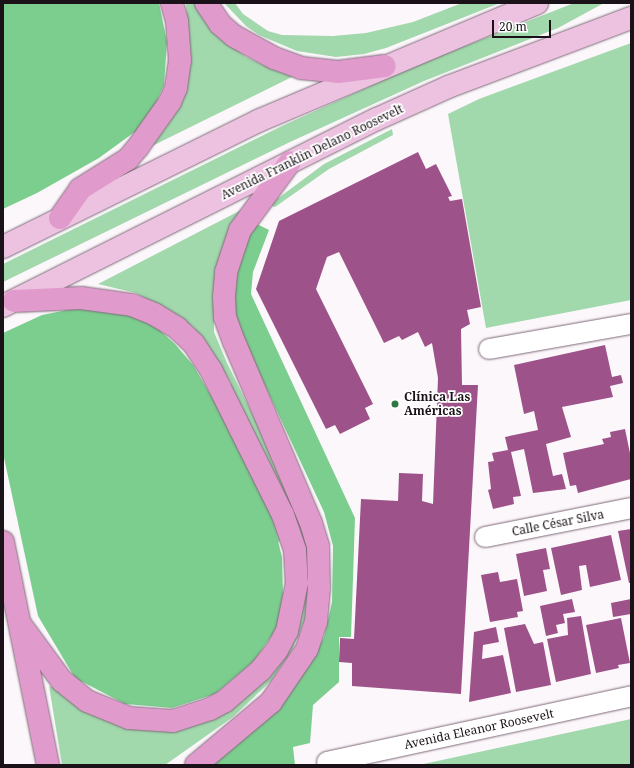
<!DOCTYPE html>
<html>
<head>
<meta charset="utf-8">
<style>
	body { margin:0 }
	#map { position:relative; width:634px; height:768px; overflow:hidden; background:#fcf7fb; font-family:"Noto Serif",serif }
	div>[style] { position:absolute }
	.green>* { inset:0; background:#a1d8ac }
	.forest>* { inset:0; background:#7cce8f }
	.building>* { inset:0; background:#9d5289 }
	.roads { filter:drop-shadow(0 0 1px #7e6978) drop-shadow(0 0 1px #7e6978) }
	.minor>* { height:20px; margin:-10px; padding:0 10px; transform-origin:10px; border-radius:10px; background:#fff }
	.major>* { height:22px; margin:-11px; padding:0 11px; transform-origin:11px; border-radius:11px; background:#ecc2e0 }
	.highway>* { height:22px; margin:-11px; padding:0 11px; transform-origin:11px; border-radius:11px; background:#e09acc }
	.dots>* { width:11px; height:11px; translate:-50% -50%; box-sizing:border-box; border:2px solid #fff; border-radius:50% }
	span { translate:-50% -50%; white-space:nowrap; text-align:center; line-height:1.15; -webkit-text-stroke:3.5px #fff; paint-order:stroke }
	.street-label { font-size:12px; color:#1a1218 }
	.poi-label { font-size:12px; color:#1a1218; font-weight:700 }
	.left { translate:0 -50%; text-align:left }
	.frame { position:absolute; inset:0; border:4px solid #1a1218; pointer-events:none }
	.scale { position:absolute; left:492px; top:20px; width:59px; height:18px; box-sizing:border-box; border:2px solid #1a1218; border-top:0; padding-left:5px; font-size:12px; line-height:14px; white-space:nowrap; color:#1a1218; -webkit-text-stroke:3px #fff; paint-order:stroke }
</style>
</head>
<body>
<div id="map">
	<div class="green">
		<i style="clip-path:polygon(186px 3px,196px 3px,230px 45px,246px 57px,263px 65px,300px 73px,152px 146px,149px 144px,189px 59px)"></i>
		<i style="clip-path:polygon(224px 3px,235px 3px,243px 14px,268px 31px,282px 35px,333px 36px,366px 33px,413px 22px,462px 3px,500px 3px,386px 48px,364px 54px,336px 57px,297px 51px,259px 35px,246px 26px)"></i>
		<i style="clip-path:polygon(574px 3px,604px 3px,558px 28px,424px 81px,290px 142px,3px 282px,3px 264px,284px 125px,417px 65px)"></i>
		<i style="clip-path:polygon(631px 43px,631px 300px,486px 328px,448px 114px,479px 99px)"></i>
		<i style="clip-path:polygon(392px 129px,393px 135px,329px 169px,275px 207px,269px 205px,324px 164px)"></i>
		<i style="clip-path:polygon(245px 208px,228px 231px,218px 269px,214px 302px,214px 332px,227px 363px,303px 516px,311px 558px,307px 614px,293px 648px,271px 681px,233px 717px,165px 765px,62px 765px,49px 686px,57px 689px,86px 711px,121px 727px,166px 731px,267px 678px,302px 538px,298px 523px,152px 667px,231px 383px,204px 340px,192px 326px,136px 293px,98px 284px)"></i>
		<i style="clip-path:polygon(631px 719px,631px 765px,419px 765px)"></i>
	</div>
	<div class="forest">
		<i style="clip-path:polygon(3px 3px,159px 3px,167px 42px,164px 85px,147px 123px,99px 158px,37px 193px,3px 209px)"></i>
		<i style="clip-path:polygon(255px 223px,269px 230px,253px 272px,251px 294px,355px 518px,351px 637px,339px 637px,339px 682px,313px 705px,310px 743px,293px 747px,295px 765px,212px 765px,309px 666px,324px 637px,332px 602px,333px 546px,324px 512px,232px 315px,236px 259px)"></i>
		<i style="clip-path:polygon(77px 308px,124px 313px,155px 326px,175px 344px,193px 365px,233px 433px,272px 518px,282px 557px,283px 595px,277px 628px,254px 661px,215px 694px,172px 708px,125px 704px,75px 678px,38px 616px,3px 453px,3px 333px,42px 315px)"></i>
	</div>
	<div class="building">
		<i style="clip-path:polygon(418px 152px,426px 169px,436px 164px,452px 196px,448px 197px,450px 201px,462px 199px,481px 307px,467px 310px,470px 324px,461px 329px,462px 385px,478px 385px,461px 694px,352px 686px,352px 663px,339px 662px,340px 638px,354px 639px,361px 499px,398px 501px,399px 473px,423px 474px,422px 501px,433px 504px,438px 378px,432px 343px,425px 347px,418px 332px,402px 340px,399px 336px,384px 343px,339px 252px,327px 257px,316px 289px,373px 404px,365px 408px,370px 419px,340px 434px,335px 425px,326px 429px,256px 289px,279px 221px)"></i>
		<i style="clip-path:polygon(605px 345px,612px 377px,621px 375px,623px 383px,610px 386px,613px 397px,562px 407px,571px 437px,546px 444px,553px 476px,562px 474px,566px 489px,533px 493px,524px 449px,511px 452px,521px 496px,513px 497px,514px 504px,493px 509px,488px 490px,491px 489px,488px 462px,494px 461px,492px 453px,508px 450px,505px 437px,538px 430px,534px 411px,524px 414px,514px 365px)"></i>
		<i style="clip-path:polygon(625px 429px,631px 458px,631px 479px,578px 493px,576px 485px,570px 486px,563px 453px,604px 444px,602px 439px,611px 437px,610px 432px)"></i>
		<i style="clip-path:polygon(631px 529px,631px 583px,629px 583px,618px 531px)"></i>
		<i style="clip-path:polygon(611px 535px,621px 580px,590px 587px,586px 565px,579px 566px,582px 590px,561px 595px,551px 548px)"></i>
		<i style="clip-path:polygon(546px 548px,550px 569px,543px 570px,547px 591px,524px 596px,516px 554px)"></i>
		<i style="clip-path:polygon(498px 572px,500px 582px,517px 579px,523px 611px,517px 612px,518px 617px,490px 622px,481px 575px)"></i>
		<i style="clip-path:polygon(572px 599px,575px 612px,563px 614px,565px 623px,556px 625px,558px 633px,546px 636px,540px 606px)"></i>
		<i style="clip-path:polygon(631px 599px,631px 614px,613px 617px,611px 603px)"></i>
		<i style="clip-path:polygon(581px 616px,591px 674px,556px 682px,547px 639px,568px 635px,567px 618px)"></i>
		<i style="clip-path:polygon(621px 618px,630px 663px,618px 665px,619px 668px,596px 673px,586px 625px)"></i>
		<i style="clip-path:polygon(525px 624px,534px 644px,543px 642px,551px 685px,516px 692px,504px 628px)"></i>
		<i style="clip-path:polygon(496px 627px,499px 642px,483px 645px,482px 659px,503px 655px,511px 693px,469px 702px,474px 632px)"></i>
	</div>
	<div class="roads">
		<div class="minor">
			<i style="left:489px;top:349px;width:144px;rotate:-10deg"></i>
			<i style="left:485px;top:537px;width:149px;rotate:-11.2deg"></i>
			<i style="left:327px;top:762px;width:311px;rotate:-12.2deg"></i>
		</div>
		<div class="major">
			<i style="left:3px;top:247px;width:284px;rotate:-26.3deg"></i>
			<i style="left:258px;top:121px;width:303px;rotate:-22.9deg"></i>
			<i style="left:3px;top:306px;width:418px;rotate:-26.6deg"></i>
			<i style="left:377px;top:119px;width:78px;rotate:-24.3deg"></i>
			<i style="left:448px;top:87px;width:196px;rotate:-20.7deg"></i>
		</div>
		<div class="highway">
			<i style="left:206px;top:3px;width:25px;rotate:56deg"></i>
			<i style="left:220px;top:24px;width:18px;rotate:41deg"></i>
			<i style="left:234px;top:36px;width:46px;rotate:28.8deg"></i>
			<i style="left:274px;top:58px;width:29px;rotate:20deg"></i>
			<i style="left:301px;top:68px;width:37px;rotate:6deg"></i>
			<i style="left:338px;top:72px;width:47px;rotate:-7.3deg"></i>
			<i style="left:60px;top:218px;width:35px;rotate:-55deg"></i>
			<i style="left:80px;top:189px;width:57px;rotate:-32deg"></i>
			<i style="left:128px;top:159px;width:16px;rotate:-50deg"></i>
			<i style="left:138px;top:147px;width:55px;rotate:-54.6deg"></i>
			<i style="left:170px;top:102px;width:15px;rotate:-67deg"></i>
			<i style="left:176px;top:88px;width:27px;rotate:-82deg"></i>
			<i style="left:180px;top:61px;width:40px;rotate:-94.3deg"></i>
			<i style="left:177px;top:21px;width:19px;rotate:-106deg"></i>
			<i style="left:14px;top:301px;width:67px;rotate:-2.6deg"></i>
			<i style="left:81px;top:298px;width:51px;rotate:7.8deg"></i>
			<i style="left:132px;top:305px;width:24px;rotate:22deg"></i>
			<i style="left:154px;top:314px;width:27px;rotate:31deg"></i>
			<i style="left:177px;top:328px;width:23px;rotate:43deg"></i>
			<i style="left:194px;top:344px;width:31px;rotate:57deg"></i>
			<i style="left:211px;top:370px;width:162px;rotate:63.6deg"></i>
			<i style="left:283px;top:515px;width:37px;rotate:71deg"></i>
			<i style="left:295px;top:550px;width:33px;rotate:87deg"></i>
			<i style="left:297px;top:583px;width:49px;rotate:101.8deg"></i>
			<i style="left:287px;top:631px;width:21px;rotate:118deg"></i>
			<i style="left:277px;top:650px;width:26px;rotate:129deg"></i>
			<i style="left:261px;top:670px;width:48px;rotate:139.3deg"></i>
			<i style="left:225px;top:701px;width:17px;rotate:152deg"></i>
			<i style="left:210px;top:709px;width:39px;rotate:162deg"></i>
			<i style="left:173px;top:721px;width:44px;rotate:-176.1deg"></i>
			<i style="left:129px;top:718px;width:45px;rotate:-158deg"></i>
			<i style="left:87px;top:701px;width:32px;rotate:-141deg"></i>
			<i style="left:62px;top:681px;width:71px;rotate:-126.4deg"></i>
			<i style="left:3px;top:542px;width:227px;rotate:78.6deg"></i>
			<i style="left:196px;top:765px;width:98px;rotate:-40deg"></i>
			<i style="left:271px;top:702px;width:64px;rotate:-55.8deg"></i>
			<i style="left:307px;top:649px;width:28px;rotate:-72deg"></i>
			<i style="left:316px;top:622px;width:34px;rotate:-85deg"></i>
			<i style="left:319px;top:588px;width:42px;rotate:-91.4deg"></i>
			<i style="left:318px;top:546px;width:24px;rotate:-107deg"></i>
			<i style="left:311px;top:523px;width:197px;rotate:-113deg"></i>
			<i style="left:234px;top:342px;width:27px;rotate:-110deg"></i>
			<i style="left:225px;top:317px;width:20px;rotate:-93deg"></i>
			<i style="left:224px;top:297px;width:25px;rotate:-85deg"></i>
			<i style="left:226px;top:272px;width:44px;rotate:-71.6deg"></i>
			<i style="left:240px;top:230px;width:84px;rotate:-53.7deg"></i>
		</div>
	</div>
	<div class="dots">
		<i style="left:395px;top:404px;background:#2f7744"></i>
	</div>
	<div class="street-label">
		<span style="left:312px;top:152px;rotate:-26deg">Avenida Franklin Delano Roosevelt</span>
		<span style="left:558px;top:523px;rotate:-11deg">Calle César Silva</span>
		<span style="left:479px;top:729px;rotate:-12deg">Avenida Eleanor Roosevelt</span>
	</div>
	<div class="poi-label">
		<span class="left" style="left:404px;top:404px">Clínica Las<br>Américas</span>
	</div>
	<div class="frame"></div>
	<div class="scale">20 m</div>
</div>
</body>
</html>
